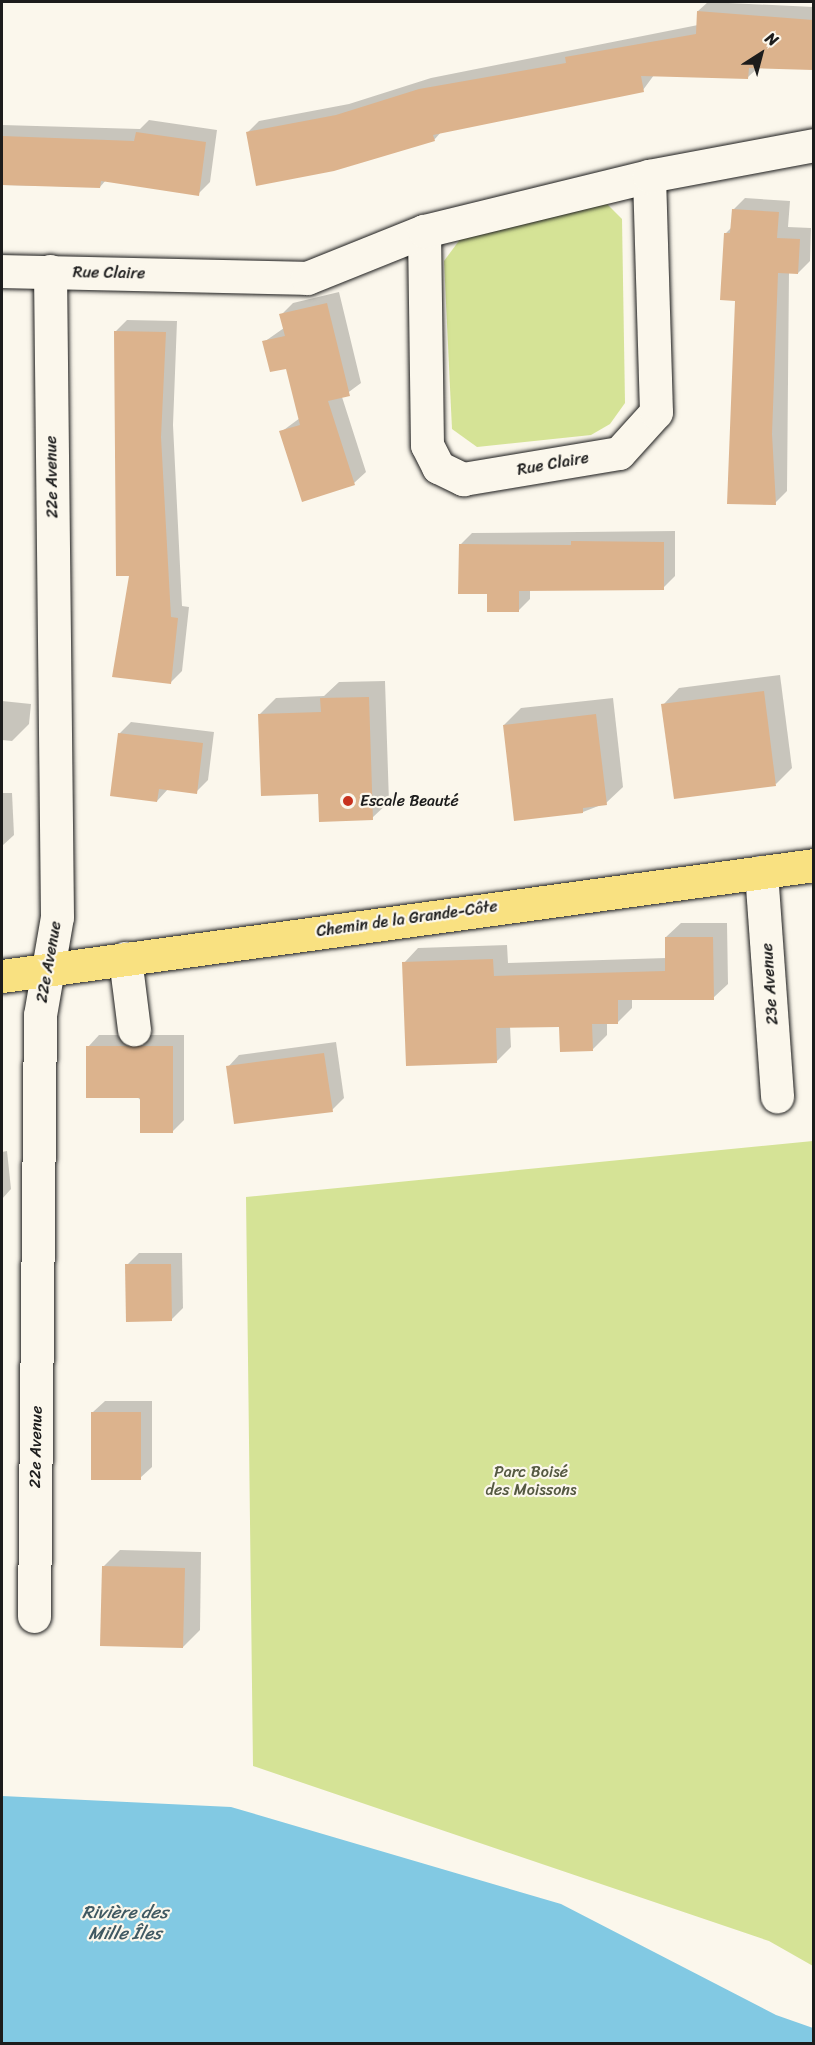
<!DOCTYPE html>
<html>
<head>
<meta charset="utf-8">
<style>
	body { margin:0 }
	#map { position:relative; width:815px; height:2045px; overflow:hidden; background:#fbf7ec; font-family:Sriracha,sans-serif }
	div>[style] { position:absolute }
	.green>* { inset:0; background:#d5e396 }
	.water>* { inset:0; background:#82c9e3 }
	.shadow>* { inset:0; background:#0003 }
	.building>* { inset:0; background:#dcb38d }
	.roads { filter:drop-shadow(0 0 2px #1c1c1c) drop-shadow(0 0 2px #1c1c1c) }
	.minor>* { height:33px; margin:-16.5px; padding:0 16.5px; transform-origin:16.5px; border-radius:16.5px; background:#fbf7ec }
	.major>* { height:33px; margin:-16.5px; padding:0 16.5px; transform-origin:16.5px; border-radius:16.5px; background:#f9e181 }
	.dots>* { width:16px; height:16px; translate:-50% -50%; box-sizing:border-box; border:3px solid #fbf7ec; border-radius:50% }
	span { translate:-50% -50%; white-space:nowrap; text-align:center; line-height:1.15; -webkit-text-stroke:4.5px #fbf7ec; paint-order:stroke }
	.street-label { font-size:16px; color:#1c1c1c }
	.poi-label { font-size:16px; color:#1c1c1c }
	.left { translate:0 -50%; text-align:left }
	.park-label { font-size:16px; color:#545841 }
	.water-label { font-size:18px; color:#405962; font-style:italic }
	.frame { position:absolute; inset:0; border:3px solid #1c1c1c; pointer-events:none }
	.north { position:absolute; left:731px; top:24px; width:60px; height:60px; -webkit-text-stroke:4px #fbf7ec; paint-order:stroke; rotate:36deg; font-size:16px; font-weight:700; line-height:24px; text-align:center; color:#1c1c1c }
	.north::after { content:''; display:block; margin:auto; width:21px; height:27px; background:#1c1c1c; clip-path:polygon(50% 0,100% 100%,50% 72%,0 100%) }
</style>
</head>
<body>
<div id="map">
	<div class="green">
		<i style="clip-path:polygon(605px 202px,622px 219px,625px 403px,610px 424px,591px 435px,477px 447px,452px 429px,444px 261px,461px 238px)"></i>
		<i style="clip-path:polygon(813px 1141px,813px 1966px,769px 1941px,253px 1766px,246px 1197px)"></i>
	</div>
	<div class="water">
		<i style="clip-path:polygon(2px 1796px,231px 1807px,561px 1904px,776px 2015px,813px 2028px,813px 2043px,2px 2043px)"></i>
	</div>
	<div class="shadow">
		<i style="clip-path:polygon(708px 2px,814px 7px,814px 68px,759px 67px,748px 77px,654px 75px,643px 90px,442px 131px,434px 140px,247px 133px,259px 121px,349px 104px,431px 78px,698px 25px,698px 11px)"></i>
		<i style="clip-path:polygon(149px 120px,217px 130px,210px 182px,198px 194px,106px 180px,100px 187px,2px 185px,2px 125px,140px 129px)"></i>
		<i style="clip-path:polygon(745px 198px,790px 201px,788px 227px,811px 228px,810px 261px,798px 273px,789px 272px,787px 491px,775px 503px,725px 234px,732px 227px,733px 210px)"></i>
		<i style="clip-path:polygon(339px 292px,361px 383px,342px 397px,366px 472px,354px 483px,281px 432px,300px 418px,287px 367px,264px 342px,284px 328px,281px 315px,293px 303px)"></i>
		<i style="clip-path:polygon(127px 320px,177px 321px,173px 425px,182px 606px,189px 607px,182px 671px,170px 683px,131px 574px,115px 332px)"></i>
		<i style="clip-path:polygon(675px 531px,675px 576px,663px 588px,530px 589px,530px 599px,518px 611px,489px 593px,460px 545px,472px 533px)"></i>
		<i style="clip-path:polygon(780px 675px,792px 768px,776px 784px,663px 705px,679px 688px)"></i>
		<i style="clip-path:polygon(385px 681px,389px 802px,372px 818px,320px 792px,260px 714px,276px 698px,324px 696px,339px 682px)"></i>
		<i style="clip-path:polygon(613px 698px,623px 787px,606px 803px,583px 812px,504px 725px,521px 708px)"></i>
		<i style="clip-path:polygon(2px 701px,31px 704px,29px 724px,12px 741px,2px 740px)"></i>
		<i style="clip-path:polygon(131px 722px,214px 732px,208px 780px,196px 792px,169px 788px,157px 801px,119px 734px)"></i>
		<i style="clip-path:polygon(2px 793px,12px 793px,14px 835px,2px 846px)"></i>
		<i style="clip-path:polygon(681px 923px,727px 923px,728px 984px,713px 998px,632px 998px,632px 1008px,618px 1022px,607px 1022px,607px 1035px,593px 1049px,561px 1025px,510px 1026px,511px 1047px,497px 1061px,404px 963px,418px 948px,507px 945px,508px 963px,666px 958px,666px 937px)"></i>
		<i style="clip-path:polygon(99px 1035px,184px 1035px,184px 1120px,172px 1132px,88px 1047px)"></i>
		<i style="clip-path:polygon(336px 1042px,344px 1098px,332px 1110px,228px 1067px,239px 1055px)"></i>
		<i style="clip-path:polygon(7px 1151px,11px 1189px,2px 1199px,2px 1152px)"></i>
		<i style="clip-path:polygon(139px 1253px,182px 1253px,183px 1308px,171px 1320px,127px 1265px)"></i>
		<i style="clip-path:polygon(105px 1401px,152px 1401px,152px 1467px,140px 1478px,93px 1412px)"></i>
		<i style="clip-path:polygon(120px 1550px,201px 1552px,200px 1630px,183px 1647px,103px 1567px)"></i>
	</div>
	<div class="building">
		<i style="clip-path:polygon(697px 11px,813px 20px,813px 70px,749px 68px,748px 79px,641px 76px,644px 92px,433px 135px,435px 141px,334px 171px,256px 186px,246px 132px,336px 115px,419px 89px,566px 63px,565px 57px,696px 34px)"></i>
		<i style="clip-path:polygon(136px 132px,206px 142px,199px 196px,101px 181px,100px 188px,2px 185px,2px 136px,134px 141px)"></i>
		<i style="clip-path:polygon(732px 209px,779px 212px,777px 238px,800px 239px,798px 274px,778px 273px,772px 434px,776px 505px,727px 504px,735px 301px,720px 300px,724px 233px,730px 233px)"></i>
		<i style="clip-path:polygon(327px 303px,350px 396px,328px 401px,355px 485px,302px 502px,279px 431px,300px 425px,286px 369px,270px 372px,262px 341px,285px 336px,279px 314px)"></i>
		<i style="clip-path:polygon(114px 331px,166px 332px,161px 437px,171px 617px,178px 618px,171px 684px,112px 677px,129px 576px,116px 576px)"></i>
		<i style="clip-path:polygon(571px 541px,664px 542px,664px 590px,519px 591px,519px 612px,487px 612px,487px 594px,458px 594px,459px 544px,571px 545px)"></i>
		<i style="clip-path:polygon(764px 691px,776px 786px,674px 799px,661px 704px)"></i>
		<i style="clip-path:polygon(369px 697px,373px 820px,319px 822px,318px 794px,261px 796px,258px 714px,321px 712px,320px 698px)"></i>
		<i style="clip-path:polygon(596px 714px,607px 805px,583px 808px,583px 813px,514px 821px,503px 725px)"></i>
		<i style="clip-path:polygon(118px 733px,203px 743px,197px 794px,159px 789px,157px 802px,110px 796px)"></i>
		<i style="clip-path:polygon(665px 937px,713px 937px,714px 1000px,618px 1000px,618px 1024px,592px 1024px,593px 1051px,560px 1052px,559px 1027px,496px 1028px,497px 1063px,406px 1066px,402px 962px,493px 959px,494px 976px,665px 971px)"></i>
		<i style="clip-path:polygon(86px 1046px,173px 1046px,173px 1133px,140px 1133px,140px 1098px,86px 1098px)"></i>
		<i style="clip-path:polygon(324px 1053px,333px 1112px,234px 1124px,226px 1066px)"></i>
		<i style="clip-path:polygon(125px 1264px,171px 1264px,172px 1321px,126px 1322px)"></i>
		<i style="clip-path:polygon(91px 1412px,141px 1412px,141px 1480px,91px 1480px)"></i>
		<i style="clip-path:polygon(102px 1566px,185px 1568px,183px 1648px,100px 1646px)"></i>
	</div>
	<div class="roads">
		<div class="minor">
			<i style="left:424px;top:231px;width:214px;rotate:89.2deg"></i>
			<i style="left:427px;top:445px;width:25px;rotate:63deg"></i>
			<i style="left:438px;top:467px;width:28px;rotate:26deg"></i>
			<i style="left:463px;top:479px;width:158px;rotate:-9.5deg"></i>
			<i style="left:619px;top:453px;width:55px;rotate:-47.9deg"></i>
			<i style="left:656px;top:412px;width:236px;rotate:-91.7deg"></i>
			<i style="left:2px;top:271px;width:305px;rotate:1.3deg"></i>
			<i style="left:307px;top:278px;width:126px;rotate:-21.9deg"></i>
			<i style="left:424px;top:231px;width:232px;rotate:-13.7deg"></i>
			<i style="left:649px;top:176px;width:168px;rotate:-10.6deg"></i>
			<i style="left:761px;top:872px;width:225px;rotate:85.9deg"></i>
			<i style="left:125px;top:958px;width:72px;rotate:82.8deg"></i>
			<i style="left:34px;top:1616px;width:601px;rotate:-89.43deg"></i>
			<i style="left:40px;top:1015px;width:99px;rotate:-80.2deg"></i>
			<i style="left:57px;top:917px;width:646px;rotate:-90.62deg"></i>
		</div>
		<div class="major">
			<i style="left:2px;top:976px;width:820px;rotate:-7.78deg"></i>
		</div>
	</div>
	<div class="dots">
		<i style="left:348px;top:801px;background:#c8321e"></i>
	</div>
	<div class="street-label">
		<span style="left:109px;top:273px;rotate:1deg">Rue Claire</span>
		<span style="left:553px;top:464px;rotate:-10deg">Rue Claire</span>
		<span style="left:52px;top:477px;rotate:-91deg">22e Avenue</span>
		<span style="left:407px;top:919px;rotate:-8deg">Chemin de la Grande-Côte</span>
		<span style="left:49px;top:962px;rotate:-80deg">22e Avenue</span>
		<span style="left:770px;top:984px;rotate:-94deg">23e Avenue</span>
		<span style="left:36px;top:1447px;rotate:-89deg">22e Avenue</span>
	</div>
	<div class="poi-label">
		<span class="left" style="left:360px;top:801px">Escale Beauté</span>
	</div>
	<div class="park-label">
		<span style="left:531px;top:1481px">Parc Boisé<br>des Moissons</span>
	</div>
	<div class="water-label">
		<span style="left:125px;top:1923px">Rivière des<br>Mille Îles</span>
	</div>
	<div class="frame"></div>
	<div class="north">N</div>
</div>
</body>
</html>
